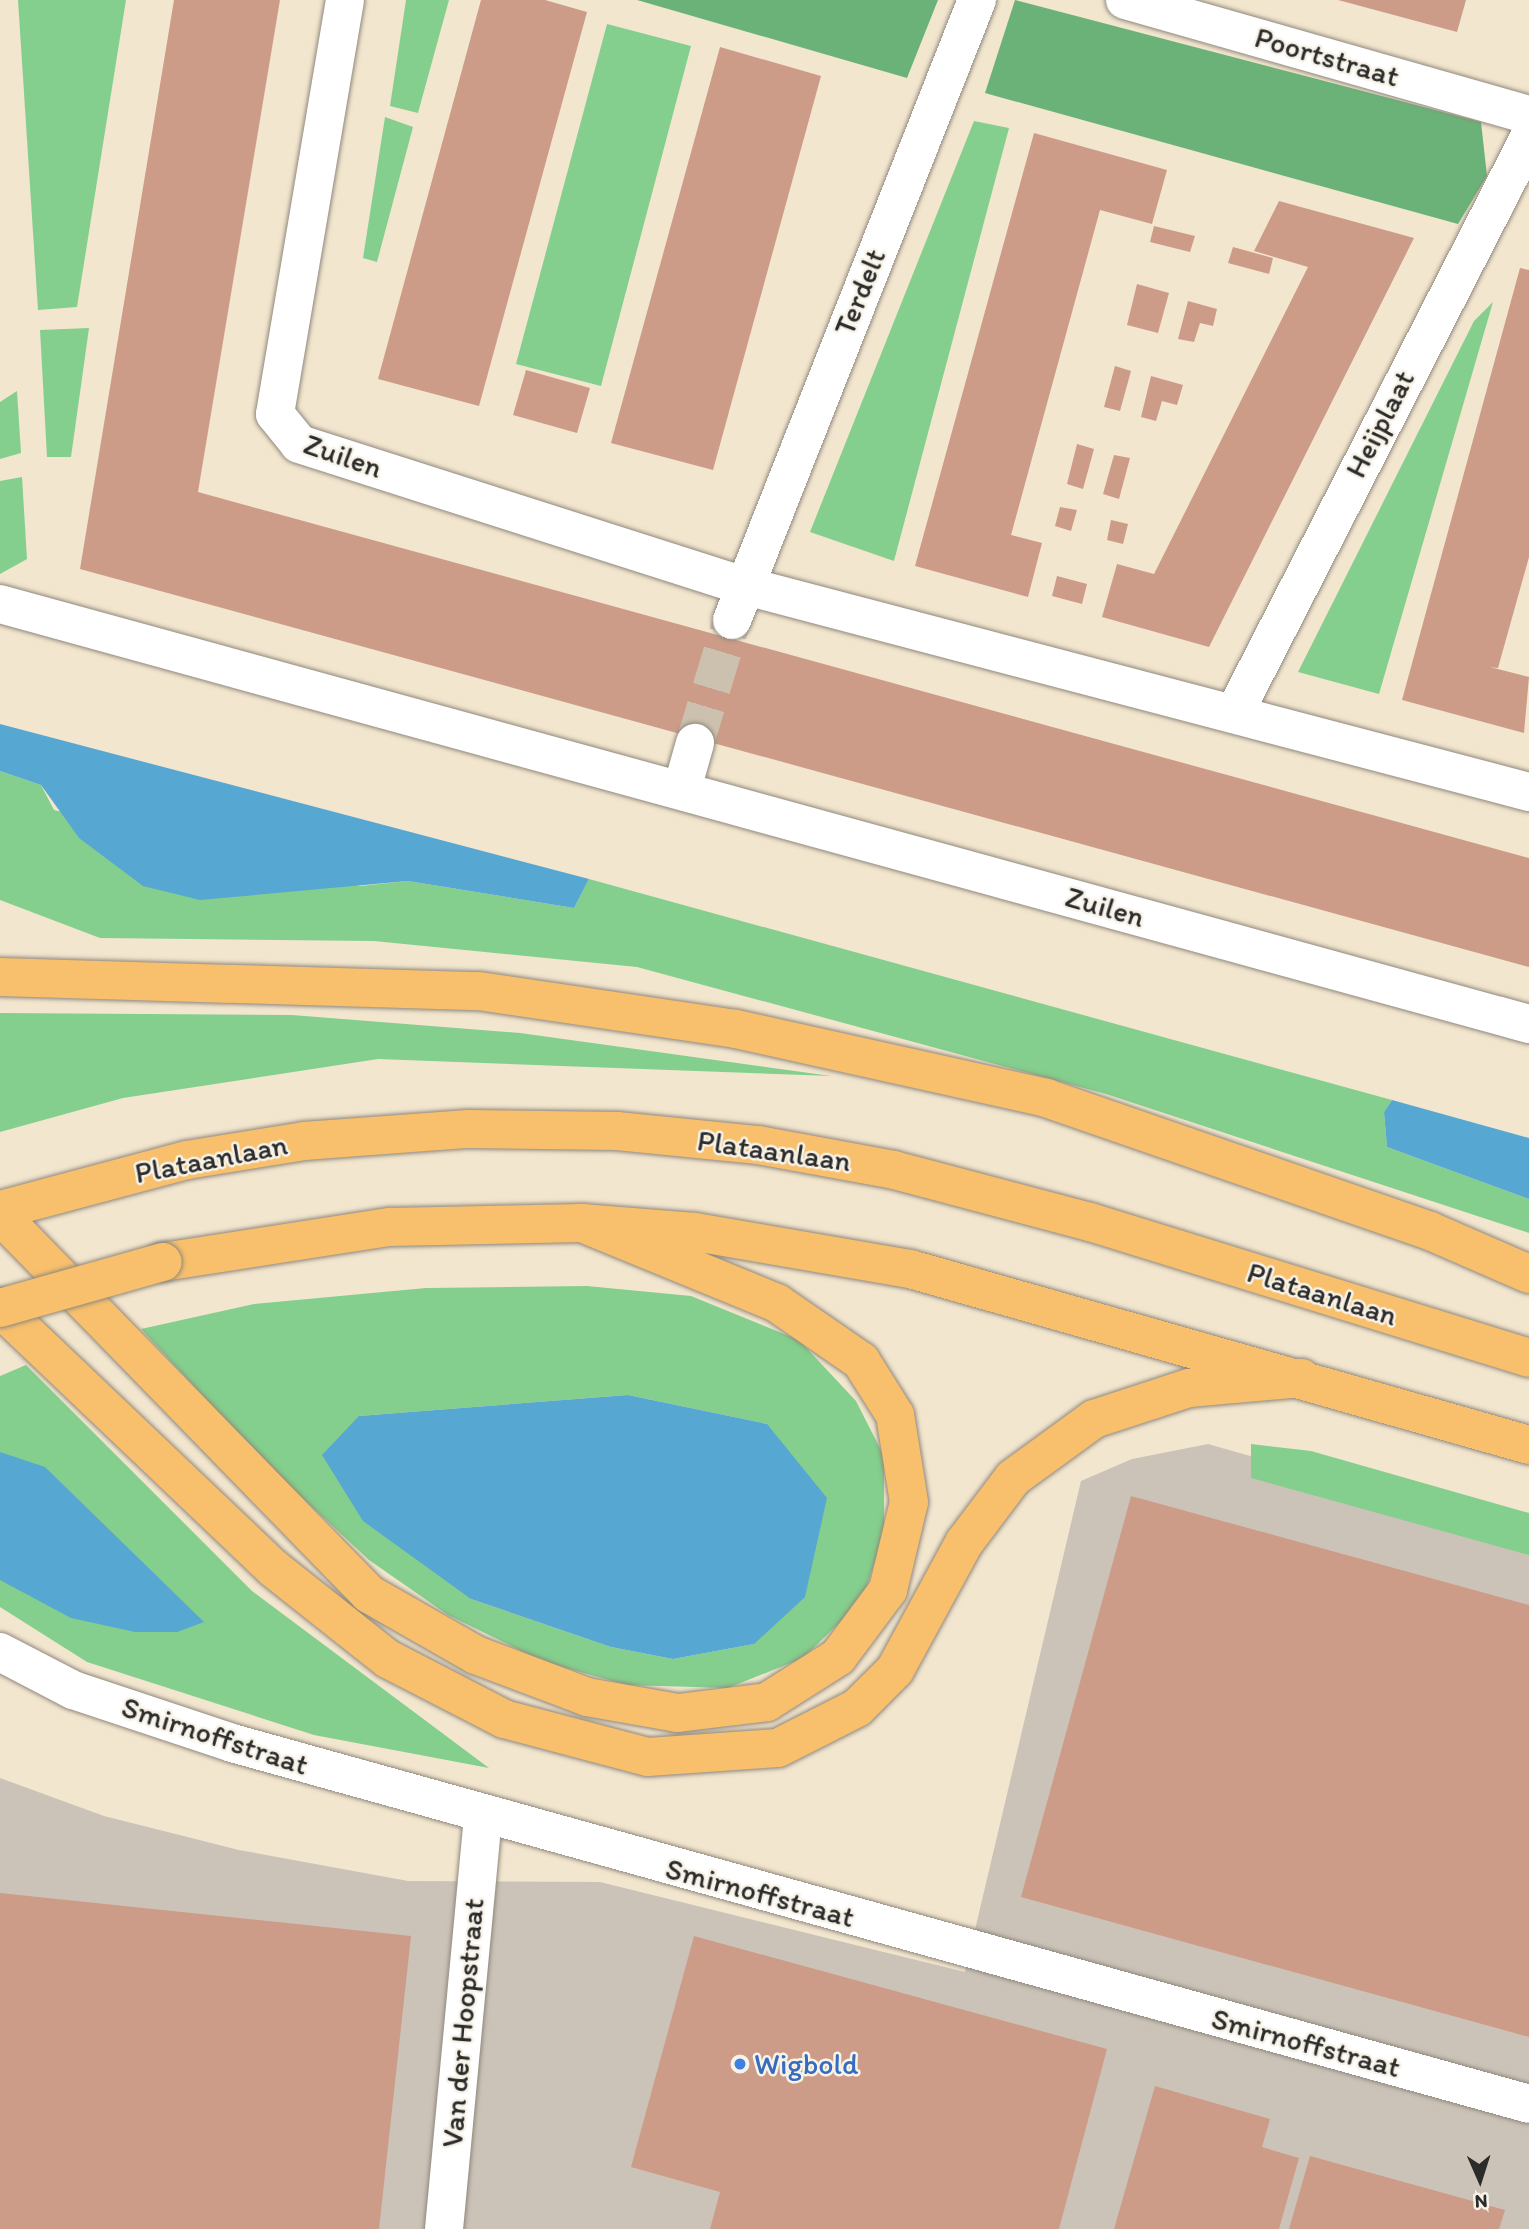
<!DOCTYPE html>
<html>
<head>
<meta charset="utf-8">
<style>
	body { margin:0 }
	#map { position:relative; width:1529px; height:2229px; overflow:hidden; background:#f3e6cf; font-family:Itim,sans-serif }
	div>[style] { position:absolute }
	.industrial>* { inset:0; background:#cbc3b8 }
	.green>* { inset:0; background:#84cf8d }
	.forest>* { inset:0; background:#6bb278 }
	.water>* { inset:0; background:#56a7d1 }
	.building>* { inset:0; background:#cd9c88 }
	.minor-tunnel>* { height:38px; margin-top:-19px; transform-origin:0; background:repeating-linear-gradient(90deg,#cbc1ae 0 38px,transparent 0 57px) }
	.roads { filter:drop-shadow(0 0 2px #8f887d) drop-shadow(0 0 2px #8f887d) }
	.minor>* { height:38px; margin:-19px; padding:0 19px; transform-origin:19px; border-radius:19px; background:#fff }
	.highway>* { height:38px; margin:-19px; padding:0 19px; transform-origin:19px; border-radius:19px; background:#f8bf6c }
	.bridges { filter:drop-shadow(0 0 2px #8f887d) drop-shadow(0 0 2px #8f887d) }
	.highway-bridge>* { height:38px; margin:-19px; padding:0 19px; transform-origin:19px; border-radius:19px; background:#f8bf6c }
	.dots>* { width:19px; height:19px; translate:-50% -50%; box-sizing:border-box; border:4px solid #f7f3e8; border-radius:50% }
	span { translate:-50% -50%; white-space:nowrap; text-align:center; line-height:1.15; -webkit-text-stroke:5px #f7f3e8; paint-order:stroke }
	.street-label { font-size:30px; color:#2b2b2b }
	.shop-label { font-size:30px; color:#366cbe }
	.left { translate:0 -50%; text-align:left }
	.north { position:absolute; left:1445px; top:2145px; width:70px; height:70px; -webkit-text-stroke:5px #f7f3e8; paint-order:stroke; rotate:177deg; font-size:19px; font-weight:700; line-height:28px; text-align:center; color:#2b2b2b }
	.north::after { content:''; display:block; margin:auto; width:24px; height:32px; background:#2b2b2b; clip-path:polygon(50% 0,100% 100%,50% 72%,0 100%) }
</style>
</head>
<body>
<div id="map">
	<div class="industrial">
		<i style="clip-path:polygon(1208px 1444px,1529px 1535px,1529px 2229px,0 2229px,0 1778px,104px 1816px,239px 1850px,408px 1881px,600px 1882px,965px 1972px,1081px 1481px,1132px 1459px)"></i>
	</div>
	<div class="green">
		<i style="clip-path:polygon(18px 0,126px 0,77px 307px,38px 310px)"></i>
		<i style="clip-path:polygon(406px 0,449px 0,418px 113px,390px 106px)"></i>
		<i style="clip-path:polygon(607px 24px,691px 46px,601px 386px,516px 364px)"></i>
		<i style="clip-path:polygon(385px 117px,413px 127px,377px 262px,363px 258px)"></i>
		<i style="clip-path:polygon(974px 121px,1009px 128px,894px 561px,810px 532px)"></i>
		<i style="clip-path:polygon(1493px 302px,1379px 694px,1298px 672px,1474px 321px)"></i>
		<i style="clip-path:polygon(89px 328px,71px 457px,47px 457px,40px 330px)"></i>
		<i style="clip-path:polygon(17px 391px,21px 453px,0 459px,0 402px)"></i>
		<i style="clip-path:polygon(22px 477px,27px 559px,0 574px,0 481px)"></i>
		<i style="clip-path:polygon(0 771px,41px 785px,54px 810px,360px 886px,408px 881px,574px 908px,589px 879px,1392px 1100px,1384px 1112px,1387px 1147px,1529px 1199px,1529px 1233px,1106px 1094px,637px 967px,374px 941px,100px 938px,0 900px)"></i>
		<i style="clip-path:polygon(0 1013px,292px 1015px,520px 1033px,831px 1076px,378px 1059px,123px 1098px,0 1132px)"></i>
		<i style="clip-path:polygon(evenodd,587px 1286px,691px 1296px,799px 1340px,856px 1401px,884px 1456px,884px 1534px,862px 1601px,803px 1658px,728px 1688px,627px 1685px,544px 1662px,448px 1615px,369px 1560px,268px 1466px,141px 1329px,254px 1304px,426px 1288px,587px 1286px,628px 1395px,767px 1424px,754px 1644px,673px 1659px,611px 1647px,471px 1599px,359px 1416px,628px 1395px)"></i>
		<i style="clip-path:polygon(26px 1365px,252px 1591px,489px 1768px,314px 1735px,87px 1662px,0 1607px,0 1376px)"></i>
		<i style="clip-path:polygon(1251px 1444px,1311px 1451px,1529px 1513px,1529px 1555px,1251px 1478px)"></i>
	</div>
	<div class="forest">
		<i style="clip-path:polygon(637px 0,938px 0,907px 78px)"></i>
		<i style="clip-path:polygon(1015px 0,1481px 122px,1487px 176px,1458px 224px,985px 93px)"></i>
	</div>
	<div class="water">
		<i style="clip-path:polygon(0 724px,589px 879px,574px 908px,408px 881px,200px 900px,143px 886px,79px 838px,41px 785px,0 771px)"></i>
		<i style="clip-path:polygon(1392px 1100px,1529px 1138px,1529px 1199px,1387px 1147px,1384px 1112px)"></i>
		<i style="clip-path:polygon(628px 1395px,767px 1424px,827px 1498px,805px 1597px,754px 1644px,673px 1659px,611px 1647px,471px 1599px,363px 1521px,322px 1455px,359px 1416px)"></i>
		<i style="clip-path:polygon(0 1452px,45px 1467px,204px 1622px,177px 1632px,135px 1632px,71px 1618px,0 1580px)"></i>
	</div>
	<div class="building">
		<i style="clip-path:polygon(174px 0,280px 0,198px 492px,1529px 858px,1529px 967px,80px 569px)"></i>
		<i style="clip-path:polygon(481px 0,545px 0,587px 12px,479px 406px,378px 379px)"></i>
		<i style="clip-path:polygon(1338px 0,1466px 0,1457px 32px)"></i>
		<i style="clip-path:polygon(720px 47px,821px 76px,713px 470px,611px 443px)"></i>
		<i style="clip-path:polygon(1034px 133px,1167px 170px,1152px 224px,1100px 210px,1011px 535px,1042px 543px,1028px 597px,915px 566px)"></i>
		<i style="clip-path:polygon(1279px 201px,1414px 238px,1209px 647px,1102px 617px,1117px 564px,1154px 574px,1308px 267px,1254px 251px)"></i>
		<i style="clip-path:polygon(1154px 226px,1195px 236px,1190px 252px,1150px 242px)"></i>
		<i style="clip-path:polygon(1233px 247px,1273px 258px,1269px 274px,1228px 263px)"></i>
		<i style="clip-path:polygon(1520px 268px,1529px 270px,1529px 557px,1498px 668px,1490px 667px,1529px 677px,1524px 733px,1402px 700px)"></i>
		<i style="clip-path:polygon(1137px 284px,1169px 293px,1158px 333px,1127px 325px)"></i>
		<i style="clip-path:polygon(1188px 301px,1217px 309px,1213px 326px,1200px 323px,1194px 342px,1178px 339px)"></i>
		<i style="clip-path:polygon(1115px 366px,1131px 371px,1120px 411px,1104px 407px)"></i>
		<i style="clip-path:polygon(526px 370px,590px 388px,577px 433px,513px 415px)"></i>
		<i style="clip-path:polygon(1151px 376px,1183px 385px,1177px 405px,1162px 401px,1156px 421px,1141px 417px)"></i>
		<i style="clip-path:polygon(1077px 444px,1094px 449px,1083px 489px,1067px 484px)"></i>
		<i style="clip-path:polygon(1114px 455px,1130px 458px,1119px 499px,1103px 494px)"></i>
		<i style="clip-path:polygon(1060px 507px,1077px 510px,1071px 531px,1055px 526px)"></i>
		<i style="clip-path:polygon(1111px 520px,1128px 524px,1123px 544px,1107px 540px)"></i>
		<i style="clip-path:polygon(1057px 576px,1087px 584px,1082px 604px,1052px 596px)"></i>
		<i style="clip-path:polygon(1131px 1496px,1529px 1605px,1529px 2037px,1021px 1897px)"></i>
		<i style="clip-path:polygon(0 1893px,411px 1936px,379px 2229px,0 2229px)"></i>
		<i style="clip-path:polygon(694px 1936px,1107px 2049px,1059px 2229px,710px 2229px,720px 2192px,631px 2167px)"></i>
		<i style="clip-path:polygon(1155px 2086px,1270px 2119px,1262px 2147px,1299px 2158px,1279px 2229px,1114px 2229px)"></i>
		<i style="clip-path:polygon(1310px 2156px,1505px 2210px,1499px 2229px,1289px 2229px)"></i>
	</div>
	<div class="minor-tunnel">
		<i style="left:695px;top:743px;width:128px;rotate:-73.3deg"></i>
	</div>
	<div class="roads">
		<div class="minor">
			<i style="left:345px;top:0;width:420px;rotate:99.6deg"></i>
			<i style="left:275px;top:414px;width:38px;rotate:51deg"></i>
			<i style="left:299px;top:444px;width:465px;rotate:17.7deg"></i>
			<i style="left:742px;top:585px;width:814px;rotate:14.74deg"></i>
			<i style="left:1125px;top:0;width:420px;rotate:15.9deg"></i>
			<i style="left:0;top:604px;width:1586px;rotate:15.36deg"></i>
			<i style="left:732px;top:620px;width:667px;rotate:-68.44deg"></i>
			<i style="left:1235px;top:712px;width:645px;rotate:-62.88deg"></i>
			<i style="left:682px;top:789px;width:48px;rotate:-74.2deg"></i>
			<i style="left:0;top:1652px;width:82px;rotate:27.5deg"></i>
			<i style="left:73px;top:1690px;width:168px;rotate:18.4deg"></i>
			<i style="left:232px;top:1743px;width:1346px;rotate:15.55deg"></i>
			<i style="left:444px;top:2229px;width:415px;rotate:-84.6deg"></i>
		</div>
		<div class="highway">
			<i style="left:0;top:977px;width:479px;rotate:1.7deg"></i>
			<i style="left:479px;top:991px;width:260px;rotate:8.4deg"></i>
			<i style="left:736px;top:1029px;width:318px;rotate:12.5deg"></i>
			<i style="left:1046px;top:1098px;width:406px;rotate:19.1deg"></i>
			<i style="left:1430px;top:1231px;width:108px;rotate:23.5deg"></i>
			<i style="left:0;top:1210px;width:194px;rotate:-15deg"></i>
			<i style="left:187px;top:1160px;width:119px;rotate:-9.2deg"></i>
			<i style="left:304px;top:1141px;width:165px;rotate:-4.2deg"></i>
			<i style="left:469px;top:1129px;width:148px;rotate:0.8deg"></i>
			<i style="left:617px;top:1131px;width:142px;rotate:5.7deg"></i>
			<i style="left:758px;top:1145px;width:138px;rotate:10.4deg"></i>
			<i style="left:894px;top:1170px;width:203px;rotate:14.9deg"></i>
			<i style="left:1090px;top:1222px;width:460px;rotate:17.2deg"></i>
			<i style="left:0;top:1215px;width:529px;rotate:45.77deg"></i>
			<i style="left:369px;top:1594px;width:123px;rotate:29.7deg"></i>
			<i style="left:476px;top:1655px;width:119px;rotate:20.7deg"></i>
			<i style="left:587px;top:1697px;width:92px;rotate:10deg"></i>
			<i style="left:678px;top:1713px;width:90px;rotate:-7deg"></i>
			<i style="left:767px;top:1702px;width:84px;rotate:-32.4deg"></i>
			<i style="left:838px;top:1657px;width:84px;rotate:-53.3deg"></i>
			<i style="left:888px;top:1590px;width:90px;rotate:-76.6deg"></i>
			<i style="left:909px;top:1502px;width:88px;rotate:-99.1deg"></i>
			<i style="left:895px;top:1415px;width:64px;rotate:-122.2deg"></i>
			<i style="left:861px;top:1361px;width:102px;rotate:-145.4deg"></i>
			<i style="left:777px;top:1303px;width:211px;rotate:-157.7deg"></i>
			<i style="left:163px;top:1262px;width:230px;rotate:-8.8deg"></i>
			<i style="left:390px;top:1227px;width:192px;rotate:-1.2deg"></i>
			<i style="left:582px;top:1223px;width:113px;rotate:4.6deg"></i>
			<i style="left:695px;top:1232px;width:218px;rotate:9.8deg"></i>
			<i style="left:910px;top:1269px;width:644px;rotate:15.87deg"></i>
			<i style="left:0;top:1308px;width:377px;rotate:43.6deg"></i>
			<i style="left:273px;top:1568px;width:147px;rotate:38.4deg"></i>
			<i style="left:388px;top:1659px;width:131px;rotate:27.3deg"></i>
			<i style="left:504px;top:1719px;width:149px;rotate:14.8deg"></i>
			<i style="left:648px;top:1757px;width:130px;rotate:-4deg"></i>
			<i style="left:778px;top:1748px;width:89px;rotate:-26.9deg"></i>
			<i style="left:857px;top:1708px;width:54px;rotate:-45deg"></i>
			<i style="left:895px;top:1670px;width:145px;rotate:-61.5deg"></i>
			<i style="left:964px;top:1543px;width:81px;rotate:-53deg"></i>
			<i style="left:1013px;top:1478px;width:100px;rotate:-36.1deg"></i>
			<i style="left:1094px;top:1419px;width:100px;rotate:-18.1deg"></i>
			<i style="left:1189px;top:1388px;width:113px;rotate:-5.1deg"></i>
		</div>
	</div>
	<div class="bridges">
		<div class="highway-bridge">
			<i style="left:0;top:1308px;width:169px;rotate:-15.8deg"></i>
		</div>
	</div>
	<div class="dots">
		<i style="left:740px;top:2064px;background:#3f7fe0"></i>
	</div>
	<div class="street-label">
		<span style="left:1327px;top:57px;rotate:16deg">Poortstraat</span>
		<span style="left:860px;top:292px;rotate:-68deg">Terdelt</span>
		<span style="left:1380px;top:424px;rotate:-63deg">Heijplaat</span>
		<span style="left:343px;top:456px;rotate:19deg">Zuilen</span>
		<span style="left:1105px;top:907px;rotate:16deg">Zuilen</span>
		<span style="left:774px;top:1151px;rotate:8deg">Plataanlaan</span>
		<span style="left:211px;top:1159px;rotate:-11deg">Plataanlaan</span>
		<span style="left:1322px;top:1294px;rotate:17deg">Plataanlaan</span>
		<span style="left:215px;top:1736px;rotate:18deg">Smirnoffstraat</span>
		<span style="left:760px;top:1893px;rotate:15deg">Smirnoffstraat</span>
		<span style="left:463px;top:2023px;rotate:-85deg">Van der Hoopstraat</span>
		<span style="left:1306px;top:2043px;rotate:15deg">Smirnoffstraat</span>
	</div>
	<div class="shop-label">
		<span class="left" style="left:754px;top:2064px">Wigbold</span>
	</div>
	<div class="north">N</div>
</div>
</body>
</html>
